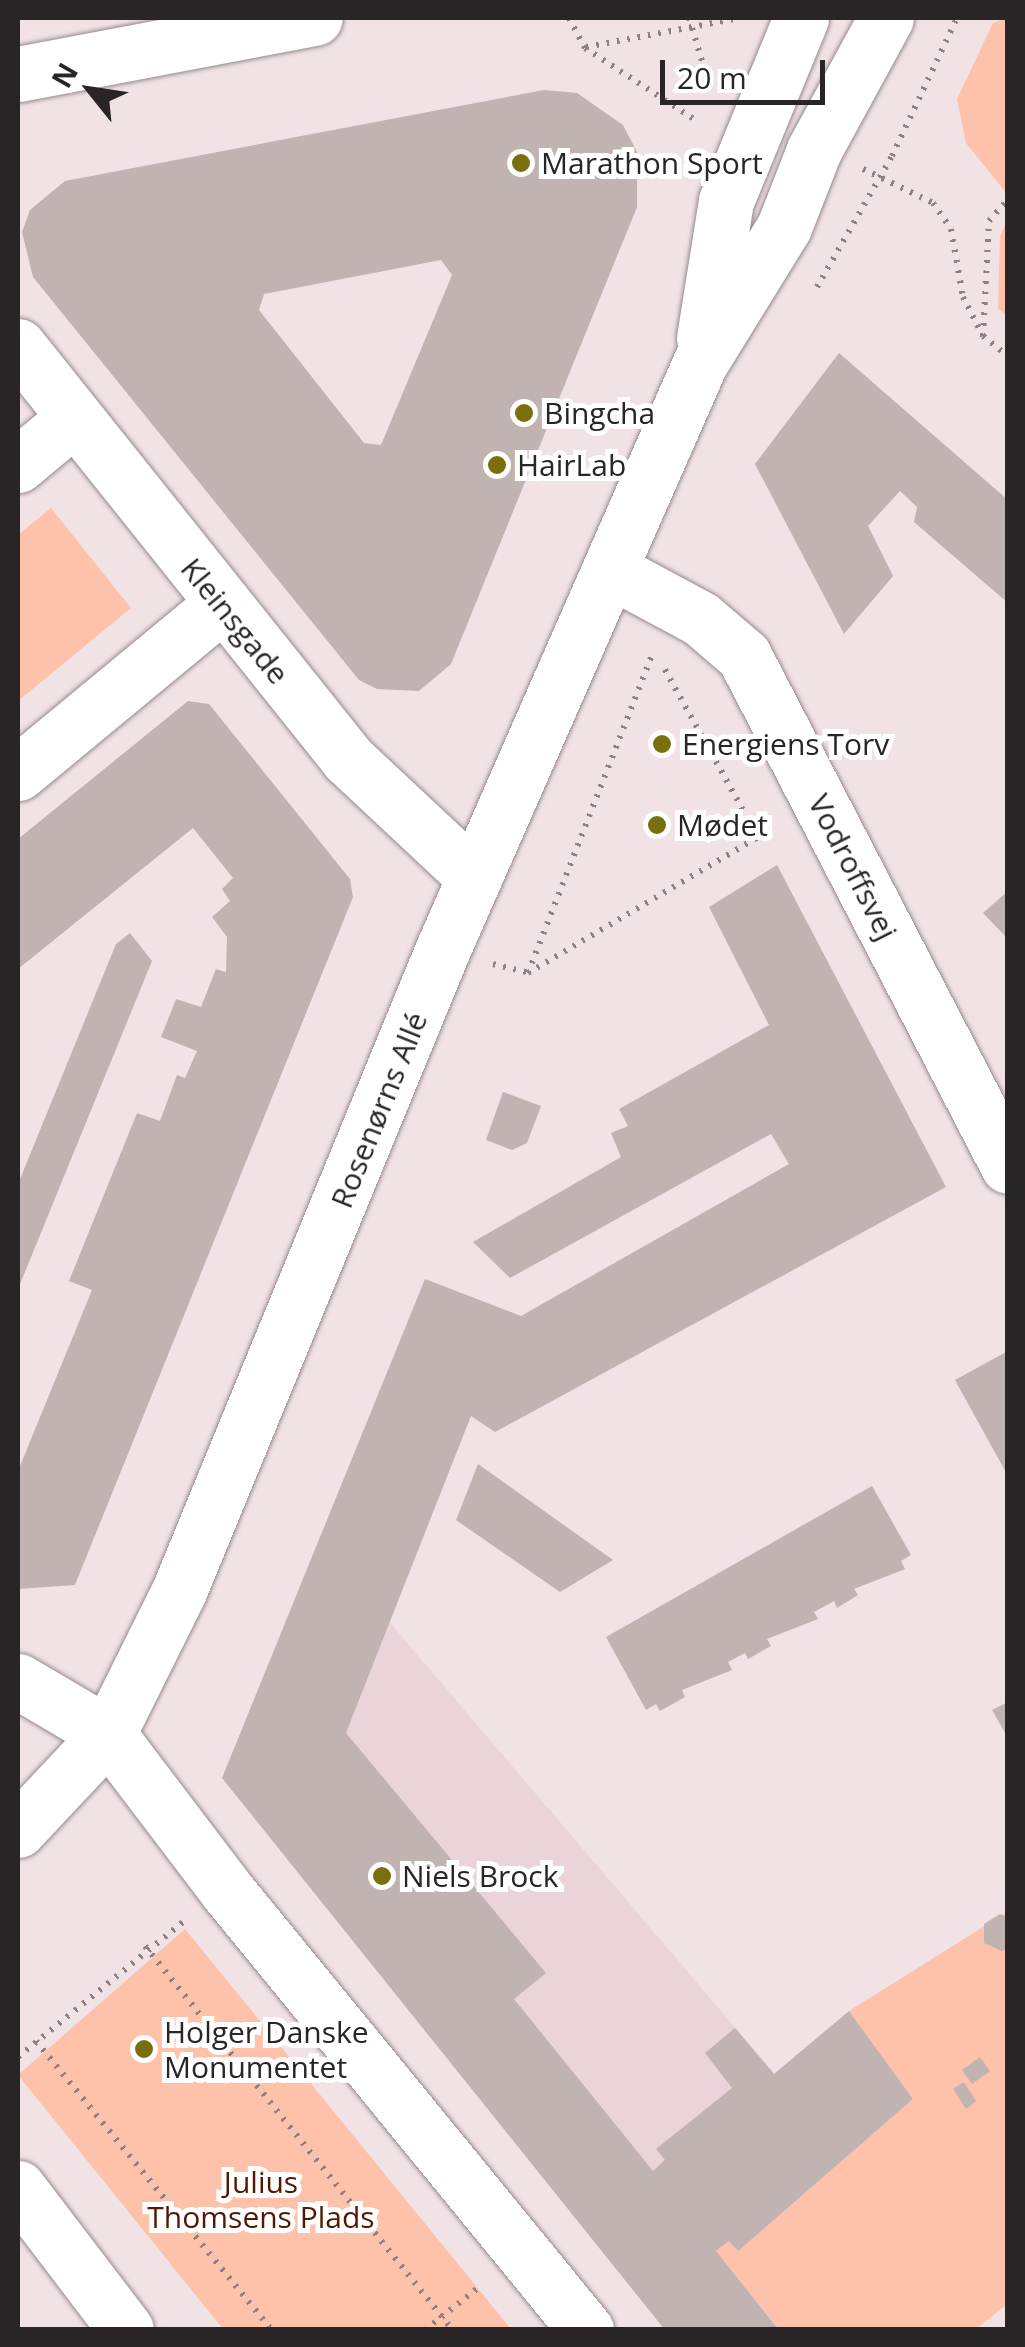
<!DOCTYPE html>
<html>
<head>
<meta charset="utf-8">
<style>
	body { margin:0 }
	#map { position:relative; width:1025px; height:2347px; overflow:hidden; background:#f0e2e5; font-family:"Open Sans",sans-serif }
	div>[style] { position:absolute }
	.built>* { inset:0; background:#ead4d9 }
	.green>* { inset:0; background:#fec1aa }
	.building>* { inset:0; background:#c0b3b2 }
	.path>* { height:6px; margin-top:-3px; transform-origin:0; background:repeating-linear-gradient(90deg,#8b8284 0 2.5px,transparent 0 10.5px) }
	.roads { filter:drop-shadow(0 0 2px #968a8d) drop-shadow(0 0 2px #968a8d) }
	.minor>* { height:55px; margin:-27.5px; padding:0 27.5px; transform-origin:27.5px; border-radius:27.5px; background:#fff }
	.tertiary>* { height:55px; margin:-27.5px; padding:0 27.5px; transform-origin:27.5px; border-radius:27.5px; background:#fff }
	.dots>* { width:28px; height:28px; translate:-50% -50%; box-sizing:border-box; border:5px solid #fff; border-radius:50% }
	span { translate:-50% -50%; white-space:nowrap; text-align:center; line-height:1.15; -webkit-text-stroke:10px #fff; paint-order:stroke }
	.poi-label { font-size:30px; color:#292426 }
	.left { translate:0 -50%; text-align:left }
	.street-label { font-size:30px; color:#292426 }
	.park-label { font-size:30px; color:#501a02 }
	.frame { position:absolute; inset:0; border:20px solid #292426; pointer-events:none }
	.north { position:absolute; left:40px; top:40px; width:100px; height:100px; -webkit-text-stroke:8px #fff; paint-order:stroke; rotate:300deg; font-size:28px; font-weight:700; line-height:40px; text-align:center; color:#292426 }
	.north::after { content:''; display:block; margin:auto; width:35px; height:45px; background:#292426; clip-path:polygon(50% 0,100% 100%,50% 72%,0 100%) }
	.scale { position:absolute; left:660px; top:60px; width:165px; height:45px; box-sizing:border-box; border:5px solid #292426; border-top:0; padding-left:12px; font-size:30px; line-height:35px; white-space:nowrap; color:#292426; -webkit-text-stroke:8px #fff; paint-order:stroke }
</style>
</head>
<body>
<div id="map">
	<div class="built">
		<i style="clip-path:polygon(305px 1584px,391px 1624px,774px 2073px,1007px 2220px,1007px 2304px,976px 2329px,665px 2329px,222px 1778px)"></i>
	</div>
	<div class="green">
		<i style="clip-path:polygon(1008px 18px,1008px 194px,1007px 194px,966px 143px,957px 99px,993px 23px)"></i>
		<i style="clip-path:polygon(1007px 221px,1007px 317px,998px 308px,1000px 236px)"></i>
		<i style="clip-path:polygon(51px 508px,131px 608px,18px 701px,18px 535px)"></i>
		<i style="clip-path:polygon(1007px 1912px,1007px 2304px,976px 2329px,779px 2329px,716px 2251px,729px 2241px,738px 2251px,913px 2099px,849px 2011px)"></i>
		<i style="clip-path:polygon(185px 1929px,511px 2329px,223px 2329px,18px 2075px)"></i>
	</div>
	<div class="building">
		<i style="clip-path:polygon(evenodd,544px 90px,577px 93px,623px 125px,637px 152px,637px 207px,451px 664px,419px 691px,377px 689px,359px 680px,33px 277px,22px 232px,30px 210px,65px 181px,544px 90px,441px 260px,452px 275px,381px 445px,364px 443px,259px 310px,264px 294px,441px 260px)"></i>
		<i style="clip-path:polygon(839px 353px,1008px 500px,1008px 603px,914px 522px,917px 507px,900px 491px,868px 526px,893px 576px,844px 634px,755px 464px)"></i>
		<i style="clip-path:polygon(188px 701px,209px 704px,350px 879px,353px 897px,75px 1585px,18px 1589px,18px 1471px,92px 1290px,69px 1281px,137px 1113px,160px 1121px,177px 1075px,185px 1078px,197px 1051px,161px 1037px,176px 999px,201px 1007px,216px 969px,226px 972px,227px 937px,212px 917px,230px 901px,222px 889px,233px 878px,193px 828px,18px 969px,18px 839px)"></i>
		<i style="clip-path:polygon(777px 865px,946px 1187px,495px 1432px,471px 1416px,346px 1733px,546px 1973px,514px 1999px,653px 2171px,665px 2160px,656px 2149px,732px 2088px,705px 2053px,735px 2028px,774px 2074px,849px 2011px,913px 2099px,738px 2251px,729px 2241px,716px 2251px,779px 2330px,665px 2330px,222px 1778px,425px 1279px,521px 1316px,789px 1164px,771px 1134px,510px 1278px,473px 1242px,621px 1157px,611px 1133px,628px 1126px,619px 1109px,769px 1025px,709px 907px)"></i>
		<i style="clip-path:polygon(1008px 891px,1008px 939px,983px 913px)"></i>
		<i style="clip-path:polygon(130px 933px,152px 961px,18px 1289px,18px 1184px,116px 944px)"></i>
		<i style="clip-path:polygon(503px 1092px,541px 1106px,527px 1143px,512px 1150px,486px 1140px)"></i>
		<i style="clip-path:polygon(1008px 1351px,1008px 1476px,955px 1380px)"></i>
		<i style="clip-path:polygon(478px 1464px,613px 1560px,560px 1592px,456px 1520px)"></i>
		<i style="clip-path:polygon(872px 1486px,911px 1555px,901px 1561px,905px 1569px,854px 1589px,858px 1595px,837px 1608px,834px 1601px,814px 1612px,818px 1619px,767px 1639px,771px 1646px,748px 1659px,745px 1653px,728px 1662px,732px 1670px,682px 1690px,685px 1697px,660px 1711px,656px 1704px,646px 1710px,606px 1637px)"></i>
		<i style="clip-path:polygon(1008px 1702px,1008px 1738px,992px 1710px)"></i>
		<i style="clip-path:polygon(1000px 1914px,1008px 1918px,1008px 1948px,1002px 1951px,984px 1943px,984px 1924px)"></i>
		<i style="clip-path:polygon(980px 2057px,990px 2071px,972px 2084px,962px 2070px)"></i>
		<i style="clip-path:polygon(964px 2082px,976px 2101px,966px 2109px,953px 2089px)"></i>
	</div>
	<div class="path">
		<i style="left:569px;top:18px;width:34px;rotate:62deg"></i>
		<i style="left:585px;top:48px;width:134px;rotate:33.1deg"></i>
		<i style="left:689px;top:18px;width:73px;rotate:73.3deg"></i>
		<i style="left:586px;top:47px;width:157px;rotate:-10.7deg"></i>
		<i style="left:863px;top:169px;width:78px;rotate:25.9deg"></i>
		<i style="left:933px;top:203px;width:32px;rotate:55deg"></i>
		<i style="left:951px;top:229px;width:69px;rotate:80deg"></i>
		<i style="left:963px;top:297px;width:44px;rotate:62.9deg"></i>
		<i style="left:983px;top:336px;width:32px;rotate:39deg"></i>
		<i style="left:817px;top:287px;width:151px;rotate:-60.2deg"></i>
		<i style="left:892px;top:156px;width:153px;rotate:-64.8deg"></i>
		<i style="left:983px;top:336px;width:115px;rotate:-87deg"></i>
		<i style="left:989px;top:221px;width:29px;rotate:-49deg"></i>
		<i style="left:493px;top:964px;width:36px;rotate:14deg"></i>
		<i style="left:528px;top:973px;width:267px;rotate:-30.6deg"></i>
		<i style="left:758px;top:837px;width:199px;rotate:-119.1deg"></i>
		<i style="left:528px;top:973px;width:344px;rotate:-68.7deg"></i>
		<i style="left:145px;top:1946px;width:492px;rotate:51.3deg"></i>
		<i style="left:36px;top:2041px;width:373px;rotate:50.8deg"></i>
		<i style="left:18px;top:2057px;width:213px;rotate:-39.3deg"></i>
		<i style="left:425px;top:2330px;width:69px;rotate:-38.5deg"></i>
	</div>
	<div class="roads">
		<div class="minor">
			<i style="left:18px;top:346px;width:529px;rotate:51.37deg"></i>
			<i style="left:348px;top:759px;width:173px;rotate:43.1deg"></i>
			<i style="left:18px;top:465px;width:72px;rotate:-39.9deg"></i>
			<i style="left:610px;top:570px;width:103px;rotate:28.3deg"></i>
			<i style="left:701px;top:619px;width:57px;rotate:40.7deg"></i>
			<i style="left:744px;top:656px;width:574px;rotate:62.63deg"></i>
			<i style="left:18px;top:773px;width:264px;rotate:-39.6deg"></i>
			<i style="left:18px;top:1681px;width:104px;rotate:30.5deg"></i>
			<i style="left:108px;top:1734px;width:198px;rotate:52.8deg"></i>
			<i style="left:228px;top:1892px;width:566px;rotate:50.74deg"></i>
			<i style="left:18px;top:2188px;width:178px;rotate:52.7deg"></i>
		</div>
		<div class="tertiary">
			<i style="left:18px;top:74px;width:302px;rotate:-10.7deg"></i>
			<i style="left:704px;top:338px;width:139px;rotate:-80.9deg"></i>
			<i style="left:726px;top:201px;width:198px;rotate:-67.7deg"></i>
			<i style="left:18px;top:1830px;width:132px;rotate:-46.8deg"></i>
			<i style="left:108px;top:1734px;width:160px;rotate:-63.6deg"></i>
			<i style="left:179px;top:1591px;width:692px;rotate:-67.66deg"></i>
			<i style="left:442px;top:951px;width:642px;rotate:-66.31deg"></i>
			<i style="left:700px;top:363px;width:160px;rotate:-58.3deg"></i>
			<i style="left:784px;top:227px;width:83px;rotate:-68.7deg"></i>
			<i style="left:814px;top:150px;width:150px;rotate:-61.4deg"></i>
		</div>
	</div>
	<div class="dots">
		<i style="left:521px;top:163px;background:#7a6f0d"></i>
		<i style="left:524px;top:413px;background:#7a6f0d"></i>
		<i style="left:497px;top:465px;background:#7a6f0d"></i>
		<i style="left:662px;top:744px;background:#7a6f0d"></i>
		<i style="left:657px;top:825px;background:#7a6f0d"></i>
		<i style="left:382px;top:1876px;background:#7a6f0d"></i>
		<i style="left:144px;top:2049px;background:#7a6f0d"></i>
	</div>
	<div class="poi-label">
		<span class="left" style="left:541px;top:163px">Marathon Sport</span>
		<span class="left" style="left:544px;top:413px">Bingcha</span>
		<span class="left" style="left:517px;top:465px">HairLab</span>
		<span class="left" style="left:682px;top:744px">Energiens Torv</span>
		<span class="left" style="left:677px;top:825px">Mødet</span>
		<span class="left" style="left:402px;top:1876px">Niels Brock</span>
		<span class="left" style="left:164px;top:2049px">Holger Danske<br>Monumentet</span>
	</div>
	<div class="street-label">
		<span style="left:235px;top:621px;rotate:51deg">Kleinsgade</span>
		<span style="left:853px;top:867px;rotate:63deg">Vodroffsvej</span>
		<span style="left:379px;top:1110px;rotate:-68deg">Rosenørns Allé</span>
	</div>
	<div class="park-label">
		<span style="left:261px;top:2199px">Julius<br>Thomsens Plads</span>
	</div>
	<div class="frame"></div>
	<div class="north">N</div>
	<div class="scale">20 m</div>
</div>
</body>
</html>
